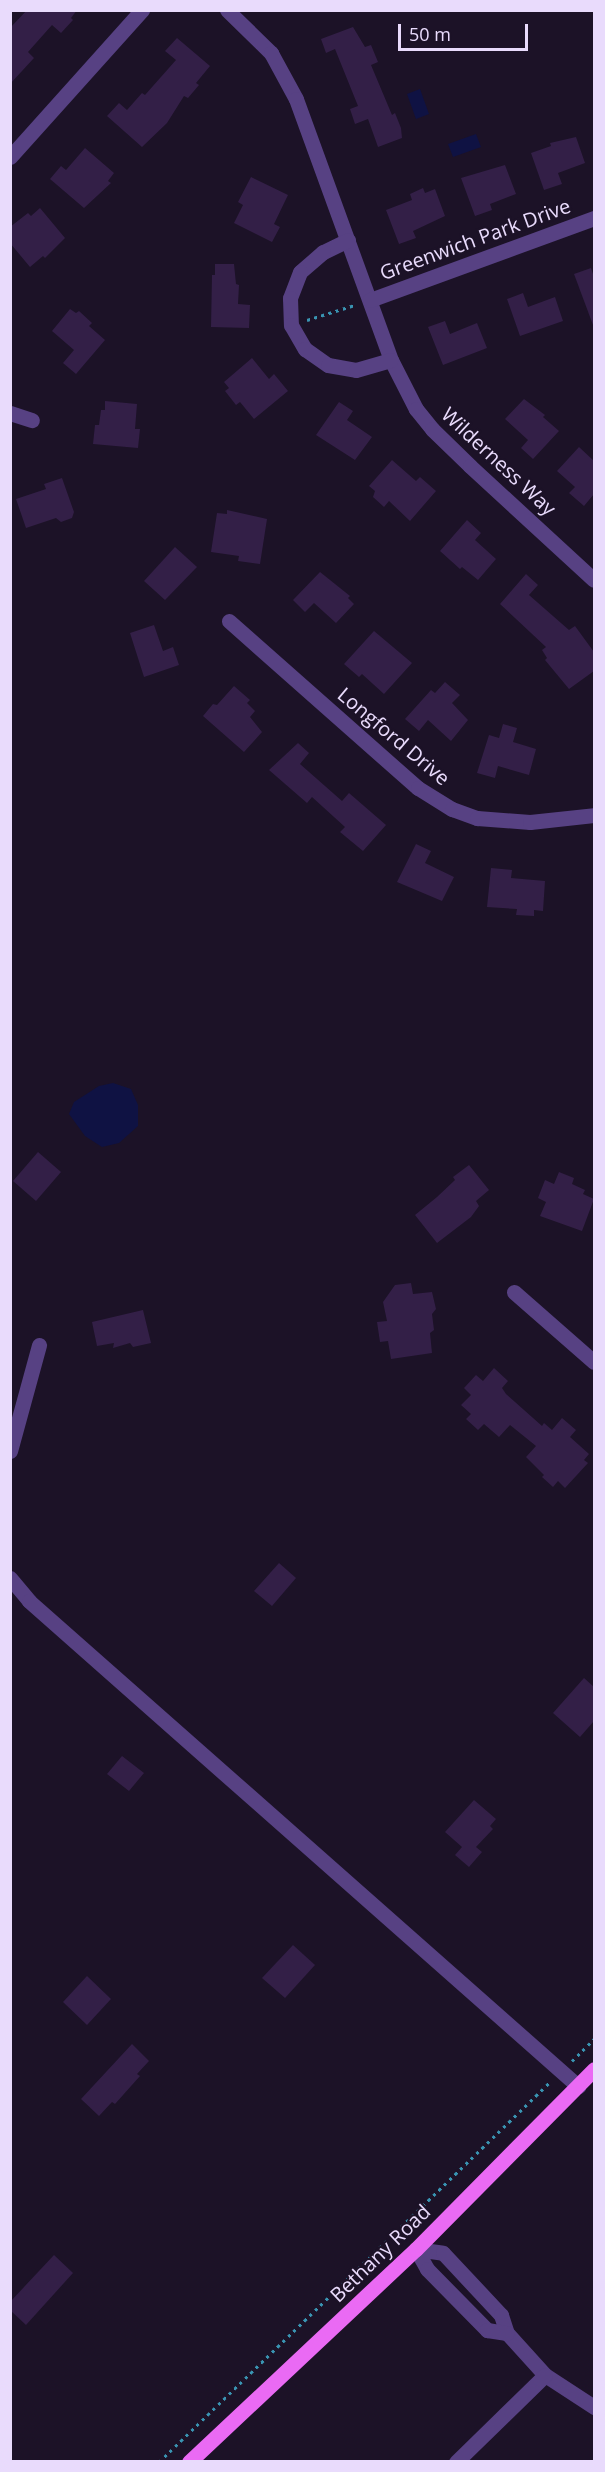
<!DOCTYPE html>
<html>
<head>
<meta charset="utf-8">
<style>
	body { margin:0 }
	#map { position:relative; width:605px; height:2472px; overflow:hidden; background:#1c1227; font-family:"Open Sans",sans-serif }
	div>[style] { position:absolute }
	.water>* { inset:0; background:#0f1243 }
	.building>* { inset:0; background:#331f47 }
	.path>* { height:3px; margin-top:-1.5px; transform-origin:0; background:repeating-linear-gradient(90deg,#3994b2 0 3px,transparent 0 7.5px) }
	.minor>* { height:15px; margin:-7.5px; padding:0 7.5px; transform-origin:7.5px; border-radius:7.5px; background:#574183 }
	.major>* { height:15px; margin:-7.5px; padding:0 7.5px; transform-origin:7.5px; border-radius:7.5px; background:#ea6af4 }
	span { translate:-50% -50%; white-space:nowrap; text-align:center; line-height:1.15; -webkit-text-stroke:4.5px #1c1227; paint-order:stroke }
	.street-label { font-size:20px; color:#e9dbfc }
	.frame { position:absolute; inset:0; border:12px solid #e9dbfc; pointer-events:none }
	.scale { position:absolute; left:398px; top:24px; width:130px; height:27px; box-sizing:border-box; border:3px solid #e9dbfc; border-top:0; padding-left:8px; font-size:18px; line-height:21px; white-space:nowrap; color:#e9dbfc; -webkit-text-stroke:4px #1c1227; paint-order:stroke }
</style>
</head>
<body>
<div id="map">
	<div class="water">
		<i style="clip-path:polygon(420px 89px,429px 114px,416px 119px,407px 94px)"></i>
		<i style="clip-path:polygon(476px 134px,481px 147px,453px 157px,448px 144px)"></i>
		<i style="clip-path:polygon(113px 1083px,131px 1089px,138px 1105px,138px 1126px,119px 1143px,102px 1147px,85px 1136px,69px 1114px,74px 1102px,99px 1086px)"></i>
	</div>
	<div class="building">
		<i style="clip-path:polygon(27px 10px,77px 10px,71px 18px,73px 20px,61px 33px,52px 25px,28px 52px,34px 58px,10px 84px,10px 28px)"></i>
		<i style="clip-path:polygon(353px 27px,365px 47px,371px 45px,378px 62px,371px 65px,392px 115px,395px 113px,401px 128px,402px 138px,378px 147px,368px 119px,355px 124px,350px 109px,358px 106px,335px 49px,326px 53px,321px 39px)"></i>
		<i style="clip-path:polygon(177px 38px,210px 66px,196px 83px,199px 85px,188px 98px,184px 96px,167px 123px,142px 147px,107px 116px,119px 103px,127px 110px,142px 93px,145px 95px,176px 60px,165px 51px)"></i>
		<i style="clip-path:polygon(576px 137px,585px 163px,558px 173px,562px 184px,544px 190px,531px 153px,551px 146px,550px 143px)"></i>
		<i style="clip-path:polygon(85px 148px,114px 173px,108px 181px,111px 183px,84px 208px,50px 179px,61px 166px,66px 170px)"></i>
		<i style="clip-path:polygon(505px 165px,516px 194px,490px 204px,492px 210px,475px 216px,461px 178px)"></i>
		<i style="clip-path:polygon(251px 177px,288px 195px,274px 224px,280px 227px,272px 242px,234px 223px,243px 205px,238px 202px)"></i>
		<i style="clip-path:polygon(423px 188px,425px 193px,435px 189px,445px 216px,413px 231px,416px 238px,399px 244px,386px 210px,412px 200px,410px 194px)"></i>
		<i style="clip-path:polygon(40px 208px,65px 238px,45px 258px,43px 256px,30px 267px,10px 243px,10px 227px,28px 213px,31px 216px)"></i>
		<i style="clip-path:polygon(215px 264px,234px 264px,236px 284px,239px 285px,238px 304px,250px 305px,249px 328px,211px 327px,212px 275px,215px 275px)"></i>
		<i style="clip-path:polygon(591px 268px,594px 277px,593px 325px,574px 274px)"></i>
		<i style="clip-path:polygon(523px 293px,528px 307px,555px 297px,563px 321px,520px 336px,507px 299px)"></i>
		<i style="clip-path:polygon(70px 309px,76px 313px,79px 311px,92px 323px,89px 326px,105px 340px,76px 374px,63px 363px,74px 350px,52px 331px)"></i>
		<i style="clip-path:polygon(445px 321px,450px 334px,477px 323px,487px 348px,443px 365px,428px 327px)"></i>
		<i style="clip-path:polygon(252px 358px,269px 379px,274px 374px,288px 391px,254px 419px,240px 402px,236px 405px,225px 391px,229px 388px,224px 382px)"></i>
		<i style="clip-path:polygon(524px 399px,545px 415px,543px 417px,559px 431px,533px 459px,521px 448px,528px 440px,505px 419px)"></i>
		<i style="clip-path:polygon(105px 401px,137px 404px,135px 429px,140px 429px,138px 448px,93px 444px,95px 425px,99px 425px,101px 410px,105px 410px)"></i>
		<i style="clip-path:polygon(339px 402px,353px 411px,347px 420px,372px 437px,355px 460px,316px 435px)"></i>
		<i style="clip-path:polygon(579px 447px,594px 461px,594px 494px,584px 506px,569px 493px,575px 487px,557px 471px)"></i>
		<i style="clip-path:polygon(392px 460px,416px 481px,420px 477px,436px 491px,410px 521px,389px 501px,384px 507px,373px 497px,375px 491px,369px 486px)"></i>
		<i style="clip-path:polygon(62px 478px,74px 512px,72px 518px,61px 522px,56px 518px,26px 528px,16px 499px,46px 489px,44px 484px)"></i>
		<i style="clip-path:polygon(227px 510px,267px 519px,260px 564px,238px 561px,239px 556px,211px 552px,217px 513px,227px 514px)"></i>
		<i style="clip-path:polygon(467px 520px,481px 533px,475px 540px,496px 559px,478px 580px,462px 567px,460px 569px,440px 551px)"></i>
		<i style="clip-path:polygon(175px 547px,197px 567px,165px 600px,144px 581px)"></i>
		<i style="clip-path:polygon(320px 572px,350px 596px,348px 598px,354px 604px,336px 623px,314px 603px,305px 612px,293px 600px)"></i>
		<i style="clip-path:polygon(526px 574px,538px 585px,529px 595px,569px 630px,575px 626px,594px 652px,594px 671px,569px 689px,545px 660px,547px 658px,542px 650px,546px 647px,500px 604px)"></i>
		<i style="clip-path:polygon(154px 625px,163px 651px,173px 647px,179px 665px,144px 677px,130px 633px)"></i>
		<i style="clip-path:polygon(374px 631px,412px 663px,384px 694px,362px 674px,359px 677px,344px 664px)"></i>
		<i style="clip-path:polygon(445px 682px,460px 695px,452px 703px,468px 720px,451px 741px,428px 720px,419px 731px,405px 719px,431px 690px,435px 693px)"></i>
		<i style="clip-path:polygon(234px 686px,250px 700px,247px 703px,255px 711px,250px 717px,262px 732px,244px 752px,203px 716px,213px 704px,217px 705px)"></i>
		<i style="clip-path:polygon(503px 724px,517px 728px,513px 742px,536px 749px,529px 775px,498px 766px,495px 778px,477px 773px,489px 735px,499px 738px)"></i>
		<i style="clip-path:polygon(298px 743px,309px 753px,300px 764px,342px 801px,349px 793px,386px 825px,363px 851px,340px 832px,345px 827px,312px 797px,307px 803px,269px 770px)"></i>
		<i style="clip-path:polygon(416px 844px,431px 851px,425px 863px,454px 877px,442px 901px,397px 882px)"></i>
		<i style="clip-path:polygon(491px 868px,512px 870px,511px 878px,545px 881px,543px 911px,534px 910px,534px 916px,516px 915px,517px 909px,487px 907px)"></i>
		<i style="clip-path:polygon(38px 1152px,61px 1172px,36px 1201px,13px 1181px)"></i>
		<i style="clip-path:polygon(469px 1165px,489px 1190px,476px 1201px,479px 1206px,471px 1217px,437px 1243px,415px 1215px,437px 1197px,455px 1180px,453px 1177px)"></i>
		<i style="clip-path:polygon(559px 1172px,574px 1178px,572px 1184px,585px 1190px,583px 1194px,594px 1199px,582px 1231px,540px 1216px,546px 1202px,538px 1198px,545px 1180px,554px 1184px)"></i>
		<i style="clip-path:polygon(411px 1283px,413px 1294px,432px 1292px,436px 1309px,432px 1314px,434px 1330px,430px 1333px,432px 1353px,391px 1359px,388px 1341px,380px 1342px,377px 1322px,387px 1321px,383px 1302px,395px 1285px)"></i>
		<i style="clip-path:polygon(143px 1310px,151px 1343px,133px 1347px,130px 1343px,113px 1348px,114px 1343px,97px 1346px,92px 1322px)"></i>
		<i style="clip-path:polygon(494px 1368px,508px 1381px,502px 1388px,506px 1394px,542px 1426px,544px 1423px,552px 1430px,562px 1418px,576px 1430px,570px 1437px,589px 1454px,584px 1460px,588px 1463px,565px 1488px,558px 1481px,553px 1487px,542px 1477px,544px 1475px,526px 1457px,536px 1446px,510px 1425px,499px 1437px,484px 1424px,478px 1430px,466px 1419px,471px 1414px,461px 1405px,471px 1395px,464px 1388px,476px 1375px,483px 1381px)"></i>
		<i style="clip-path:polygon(279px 1563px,296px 1578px,272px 1606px,254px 1591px)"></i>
		<i style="clip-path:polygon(584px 1678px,594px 1687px,594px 1721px,580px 1737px,553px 1713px)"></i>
		<i style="clip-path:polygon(122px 1756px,144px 1773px,129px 1791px,107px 1774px)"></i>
		<i style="clip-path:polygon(474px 1800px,496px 1819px,490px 1826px,493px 1829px,476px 1847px,482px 1852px,469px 1867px,455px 1855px,462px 1847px,445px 1832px)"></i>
		<i style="clip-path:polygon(293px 1945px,315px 1965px,285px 1998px,262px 1978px)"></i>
		<i style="clip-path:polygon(87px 1976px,111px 1999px,87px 2025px,63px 2002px)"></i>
		<i style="clip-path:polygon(132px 2044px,149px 2061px,137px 2074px,140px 2076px,115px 2104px,112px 2102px,99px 2116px,81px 2099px)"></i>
		<i style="clip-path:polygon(54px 2255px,73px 2273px,26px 2325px,10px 2310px,10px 2302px)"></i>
	</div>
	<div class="path">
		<i style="left:307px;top:320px;width:50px;rotate:-17.4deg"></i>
		<i style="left:572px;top:2061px;width:31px;rotate:-45deg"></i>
		<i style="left:159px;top:2462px;width:545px;rotate:-44.18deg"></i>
	</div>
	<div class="minor">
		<i style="left:227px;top:10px;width:62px;rotate:44.3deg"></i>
		<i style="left:271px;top:53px;width:52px;rotate:61.5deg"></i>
		<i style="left:296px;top:99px;width:278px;rotate:70deg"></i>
		<i style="left:391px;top:360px;width:55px;rotate:63deg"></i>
		<i style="left:416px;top:409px;width:26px;rotate:51deg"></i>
		<i style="left:432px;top:429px;width:53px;rotate:44.2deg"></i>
		<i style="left:470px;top:466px;width:168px;rotate:42.6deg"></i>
		<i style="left:10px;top:157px;width:198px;rotate:-48.1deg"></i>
		<i style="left:348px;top:240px;width:28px;rotate:154deg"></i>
		<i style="left:323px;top:252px;width:30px;rotate:139deg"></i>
		<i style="left:300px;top:272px;width:28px;rotate:111deg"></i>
		<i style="left:290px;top:298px;width:27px;rotate:88deg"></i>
		<i style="left:291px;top:325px;width:28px;rotate:60deg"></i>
		<i style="left:305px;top:349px;width:28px;rotate:35deg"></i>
		<i style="left:328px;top:365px;width:28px;rotate:10deg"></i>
		<i style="left:356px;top:370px;width:36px;rotate:-16deg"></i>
		<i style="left:370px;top:300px;width:239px;rotate:-20.1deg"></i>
		<i style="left:10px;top:413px;width:23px;rotate:18deg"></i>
		<i style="left:229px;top:621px;width:252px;rotate:41.5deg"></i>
		<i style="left:418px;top:788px;width:40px;rotate:32deg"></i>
		<i style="left:452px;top:809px;width:27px;rotate:20deg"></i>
		<i style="left:477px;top:818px;width:53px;rotate:4.3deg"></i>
		<i style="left:530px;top:822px;width:64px;rotate:-6.2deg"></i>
		<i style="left:514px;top:1292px;width:106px;rotate:41.2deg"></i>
		<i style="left:10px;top:1451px;width:110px;rotate:-74.7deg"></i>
		<i style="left:10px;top:1578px;width:30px;rotate:50deg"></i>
		<i style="left:29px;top:1601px;width:733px;rotate:41.46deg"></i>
		<i style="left:416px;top:2249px;width:27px;rotate:8deg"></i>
		<i style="left:443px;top:2253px;width:85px;rotate:46.9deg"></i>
		<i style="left:501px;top:2315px;width:19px;rotate:72deg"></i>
		<i style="left:507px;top:2333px;width:57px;rotate:47.9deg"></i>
		<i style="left:545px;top:2375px;width:59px;rotate:33.1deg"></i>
		<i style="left:416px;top:2249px;width:23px;rotate:61deg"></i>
		<i style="left:427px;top:2269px;width:86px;rotate:45.5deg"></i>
		<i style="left:487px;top:2330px;width:20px;rotate:9deg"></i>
		<i style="left:456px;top:2462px;width:124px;rotate:-44.3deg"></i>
	</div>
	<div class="major">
		<i style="left:189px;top:2462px;width:311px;rotate:-43.2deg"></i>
		<i style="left:416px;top:2249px;width:253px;rotate:-45.3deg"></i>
	</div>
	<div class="street-label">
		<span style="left:475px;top:239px;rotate:-20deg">Greenwich Park Drive</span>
		<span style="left:499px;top:461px;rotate:43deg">Wilderness Way</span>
		<span style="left:394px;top:736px;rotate:40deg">Longford Drive</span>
		<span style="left:380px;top:2253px;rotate:-44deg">Bethany Road</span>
	</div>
	<div class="frame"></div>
	<div class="scale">50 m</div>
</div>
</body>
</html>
